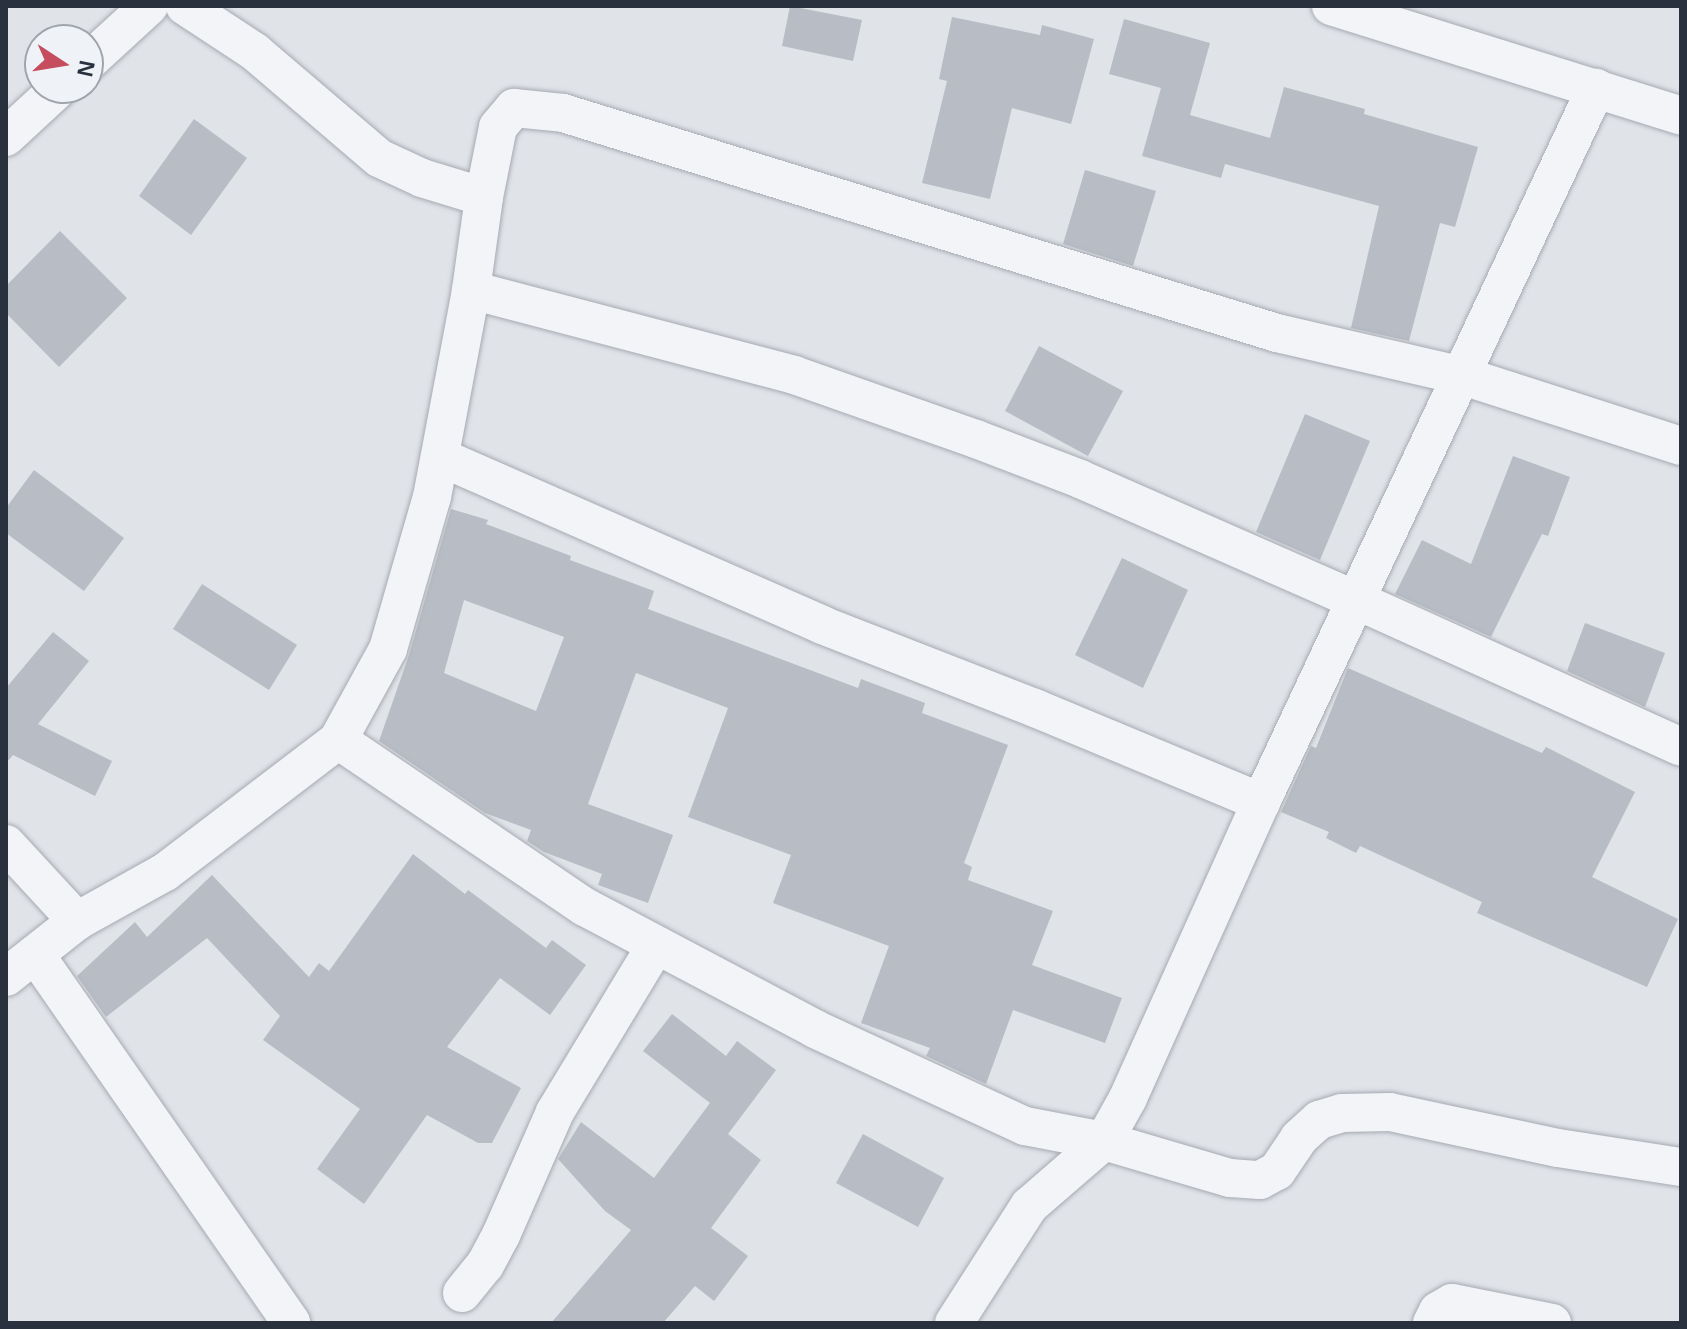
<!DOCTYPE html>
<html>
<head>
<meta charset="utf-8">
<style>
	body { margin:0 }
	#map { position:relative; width:1687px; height:1329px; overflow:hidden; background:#e0e3e8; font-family:Arial,sans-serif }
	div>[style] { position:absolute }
	.building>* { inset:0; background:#b8bcc4 }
	.roads { filter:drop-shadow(0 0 2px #a6aab2) drop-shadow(0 0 2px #a6aab2) }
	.street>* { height:38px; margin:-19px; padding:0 19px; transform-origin:19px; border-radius:19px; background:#f2f4f7 }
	span { translate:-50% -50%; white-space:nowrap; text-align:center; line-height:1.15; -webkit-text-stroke:8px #eff2f6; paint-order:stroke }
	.frame { position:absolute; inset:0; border:8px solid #2a313e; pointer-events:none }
	.north { position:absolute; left:24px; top:24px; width:80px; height:80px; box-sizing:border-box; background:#eff2f6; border:2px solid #a0a5ac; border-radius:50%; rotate:102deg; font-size:22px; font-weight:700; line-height:32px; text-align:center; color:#2a313e }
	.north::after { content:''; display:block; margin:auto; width:28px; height:36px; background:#c54d5e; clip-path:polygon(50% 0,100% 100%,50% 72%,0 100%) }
</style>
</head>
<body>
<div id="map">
	<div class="building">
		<i style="clip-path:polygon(790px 6px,862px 20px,853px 61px,782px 46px)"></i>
		<i style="clip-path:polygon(952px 17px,1040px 35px,1042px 25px,1094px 39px,1071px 124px,1012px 108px,990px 199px,922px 183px,947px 81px,939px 79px)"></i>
		<i style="clip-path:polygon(1124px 19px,1210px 43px,1190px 115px,1270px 138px,1284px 87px,1365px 109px,1364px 114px,1478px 147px,1455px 227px,1440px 223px,1409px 341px,1351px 328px,1379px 206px,1225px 164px,1221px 178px,1142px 156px,1161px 88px,1109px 74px)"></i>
		<i style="clip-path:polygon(194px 119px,247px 158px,191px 235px,139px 196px)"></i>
		<i style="clip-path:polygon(1085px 170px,1156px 191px,1133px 266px,1063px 244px)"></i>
		<i style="clip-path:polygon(60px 231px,127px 298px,59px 367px,6px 313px,6px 286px)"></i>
		<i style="clip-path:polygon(1039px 346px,1123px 391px,1088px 456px,1005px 411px)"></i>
		<i style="clip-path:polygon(1305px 414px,1370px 441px,1320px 560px,1256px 532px)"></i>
		<i style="clip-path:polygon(1513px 456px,1570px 477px,1548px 536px,1542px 534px,1491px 637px,1395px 594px,1422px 540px,1471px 564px)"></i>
		<i style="clip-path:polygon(34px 470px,124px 538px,84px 591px,6px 533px,6px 508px)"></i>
		<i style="clip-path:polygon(evenodd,451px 509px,488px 520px,486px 524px,571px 556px,570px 560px,654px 591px,648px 609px,858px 688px,861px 679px,925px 703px,922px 713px,1008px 745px,964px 863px,972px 867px,968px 880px,1053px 911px,1032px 965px,1122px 998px,1105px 1043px,1013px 1010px,986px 1084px,926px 1056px,930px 1048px,861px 1023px,889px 946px,773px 903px,791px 855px,688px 817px,728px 708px,636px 673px,588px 804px,673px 835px,648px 903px,598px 885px,602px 874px,544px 852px,527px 841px,531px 830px,485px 813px,379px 741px,409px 655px,451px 509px,464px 600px,564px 637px,536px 711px,444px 673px,464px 600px)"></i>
		<i style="clip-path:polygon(1122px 558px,1188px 590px,1143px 688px,1075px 655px)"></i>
		<i style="clip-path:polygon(202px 584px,297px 645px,269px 690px,173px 629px)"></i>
		<i style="clip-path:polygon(1585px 623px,1665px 653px,1645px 707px,1567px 671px)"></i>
		<i style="clip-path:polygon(53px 632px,89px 661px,38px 724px,112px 761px,95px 796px,13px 755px,6px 763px,6px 688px)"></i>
		<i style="clip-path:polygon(1348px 668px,1542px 753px,1546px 747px,1635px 792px,1592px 877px,1678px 919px,1647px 987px,1477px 913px,1482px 902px,1360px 846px,1356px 853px,1326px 838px,1329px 832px,1281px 812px,1311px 746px,1316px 748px)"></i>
		<i style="clip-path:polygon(413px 854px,465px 894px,468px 890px,546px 948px,552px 940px,586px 965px,550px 1015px,500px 978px,447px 1047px,521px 1088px,492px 1143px,478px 1143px,427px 1115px,364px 1204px,317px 1169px,360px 1109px,263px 1040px,280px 1016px,207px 938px,106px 1017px,77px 976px,135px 922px,147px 937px,212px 875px,309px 977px,319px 963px,329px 971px)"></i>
		<i style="clip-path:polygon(672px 1014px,726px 1056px,737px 1041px,776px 1070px,728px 1134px,761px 1160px,711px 1228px,748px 1256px,714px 1301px,695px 1286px,663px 1323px,551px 1323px,631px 1230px,605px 1211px,558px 1159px,581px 1122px,654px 1178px,710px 1103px,643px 1051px)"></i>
		<i style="clip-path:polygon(863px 1134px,944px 1178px,918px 1227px,836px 1183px)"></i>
	</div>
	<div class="roads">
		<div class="street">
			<i style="left:1331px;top:6px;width:367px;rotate:17.4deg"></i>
			<i style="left:88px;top:62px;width:83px;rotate:-42.6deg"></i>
			<i style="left:6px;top:137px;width:72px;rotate:-42.8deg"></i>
			<i style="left:484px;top:197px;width:71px;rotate:-78.7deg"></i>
			<i style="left:498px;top:127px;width:25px;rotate:-50deg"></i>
			<i style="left:514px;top:108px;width:49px;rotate:5.8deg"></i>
			<i style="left:563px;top:113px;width:747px;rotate:17.13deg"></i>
			<i style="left:1277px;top:333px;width:191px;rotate:13deg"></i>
			<i style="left:1463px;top:376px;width:229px;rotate:17.8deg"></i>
			<i style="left:471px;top:290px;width:334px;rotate:14.7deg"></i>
			<i style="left:794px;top:375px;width:193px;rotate:19.4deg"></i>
			<i style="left:976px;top:439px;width:111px;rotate:21deg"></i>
			<i style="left:1080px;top:479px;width:304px;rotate:23.7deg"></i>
			<i style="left:1358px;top:601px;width:354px;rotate:24.3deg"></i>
			<i style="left:440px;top:457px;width:417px;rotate:23.7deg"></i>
			<i style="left:822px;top:625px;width:229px;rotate:21.3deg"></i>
			<i style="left:1035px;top:708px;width:245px;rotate:22.6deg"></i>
			<i style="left:338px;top:740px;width:298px;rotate:34.1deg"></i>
			<i style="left:585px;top:907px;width:260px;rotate:27.9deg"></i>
			<i style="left:815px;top:1029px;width:231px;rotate:24.8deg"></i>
			<i style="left:1025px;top:1126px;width:80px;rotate:10.8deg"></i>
			<i style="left:1104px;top:1141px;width:131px;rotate:16.4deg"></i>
			<i style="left:1230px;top:1178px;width:30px;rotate:4deg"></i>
			<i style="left:1260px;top:1180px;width:19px;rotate:-28deg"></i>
			<i style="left:1277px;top:1171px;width:40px;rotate:-56deg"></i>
			<i style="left:1299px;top:1138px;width:27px;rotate:-42deg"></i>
			<i style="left:1319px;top:1120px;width:24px;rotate:-17deg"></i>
			<i style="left:1342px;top:1113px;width:48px;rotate:-1.2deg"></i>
			<i style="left:1390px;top:1112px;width:172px;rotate:12.1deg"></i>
			<i style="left:1558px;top:1148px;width:124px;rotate:8.8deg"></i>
			<i style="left:6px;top:844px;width:105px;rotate:47.3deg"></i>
			<i style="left:35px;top:954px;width:449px;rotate:55.2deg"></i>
			<i style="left:6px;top:977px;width:90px;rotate:-38.3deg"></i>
			<i style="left:77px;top:921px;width:101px;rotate:-29.1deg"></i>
			<i style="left:165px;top:872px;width:218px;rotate:-37.3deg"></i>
			<i style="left:338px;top:740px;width:104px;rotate:-61.2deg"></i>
			<i style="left:388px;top:649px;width:158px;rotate:-73.9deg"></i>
			<i style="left:432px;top:497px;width:211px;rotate:-79.3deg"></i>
			<i style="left:471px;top:290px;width:94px;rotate:-82deg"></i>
			<i style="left:484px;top:197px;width:65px;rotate:-163deg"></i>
			<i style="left:422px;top:178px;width:47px;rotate:-155.1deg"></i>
			<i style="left:379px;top:158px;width:163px;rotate:-139.5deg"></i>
			<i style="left:255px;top:52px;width:84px;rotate:-146.7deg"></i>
			<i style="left:462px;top:1293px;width:36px;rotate:-51deg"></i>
			<i style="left:485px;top:1265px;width:34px;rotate:-62deg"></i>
			<i style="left:501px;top:1235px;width:134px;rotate:-66.3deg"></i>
			<i style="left:555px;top:1112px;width:195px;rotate:-58.8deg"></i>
			<i style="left:954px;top:1323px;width:139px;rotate:-57.3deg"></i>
			<i style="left:1029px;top:1206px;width:99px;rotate:-40.9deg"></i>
			<i style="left:1104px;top:1141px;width:49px;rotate:-60.8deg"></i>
			<i style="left:1128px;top:1098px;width:325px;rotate:-65.8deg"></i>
			<i style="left:1261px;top:802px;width:789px;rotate:-64.86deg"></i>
			<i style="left:1432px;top:1323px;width:13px;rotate:-63deg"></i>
			<i style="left:1438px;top:1311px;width:16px;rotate:-30deg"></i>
			<i style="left:1452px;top:1303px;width:102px;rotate:11.3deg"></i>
		</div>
	</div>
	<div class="frame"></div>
	<div class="north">N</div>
</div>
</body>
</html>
